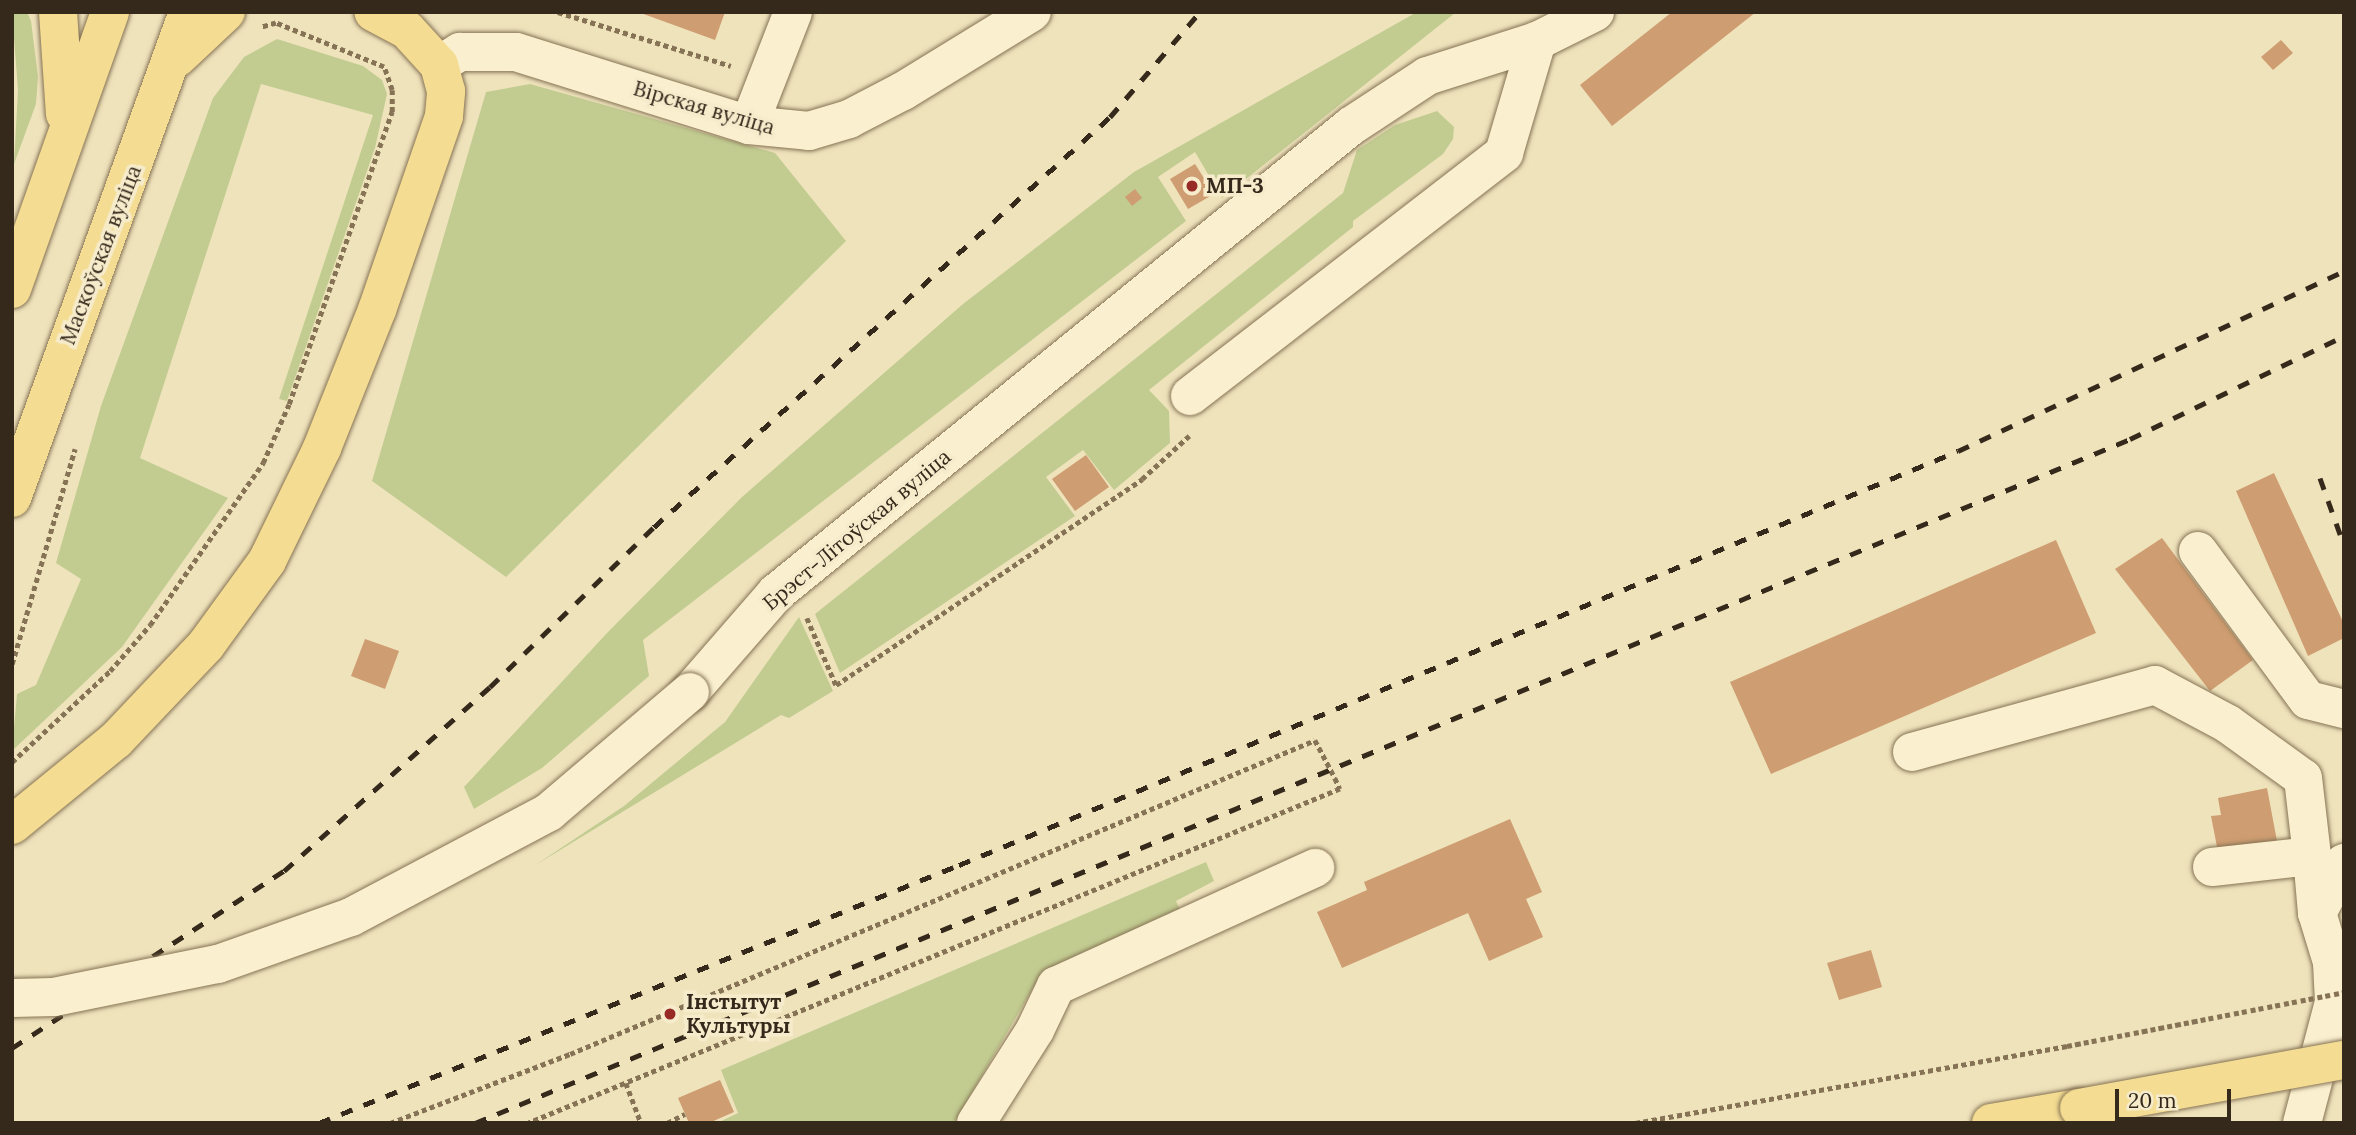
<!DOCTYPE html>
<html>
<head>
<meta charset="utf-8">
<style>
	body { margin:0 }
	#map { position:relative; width:2356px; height:1135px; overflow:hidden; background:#efe3bc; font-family:Lora,serif }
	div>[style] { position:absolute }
	.green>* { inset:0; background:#c2cc91 }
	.building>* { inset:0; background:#ce9d71 }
	.path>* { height:4.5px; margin-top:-2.25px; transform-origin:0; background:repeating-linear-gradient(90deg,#867355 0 5px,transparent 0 8.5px) }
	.roads { filter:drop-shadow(0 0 2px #867355) drop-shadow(0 0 2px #867355) }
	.minor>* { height:38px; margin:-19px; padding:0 19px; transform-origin:19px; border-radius:19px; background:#faf0cf }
	.major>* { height:38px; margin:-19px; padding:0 19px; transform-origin:19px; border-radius:19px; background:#f4dc92 }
	.rail>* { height:5px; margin-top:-2.5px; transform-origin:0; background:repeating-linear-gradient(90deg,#35291b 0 12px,transparent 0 24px) }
	.path-bridge>* { height:4.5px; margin-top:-2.25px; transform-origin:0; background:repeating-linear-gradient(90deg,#867355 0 5px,transparent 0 8.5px) }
	.bridges { filter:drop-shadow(0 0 2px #867355) drop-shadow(0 0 2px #867355) }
	.minor-bridge>* { height:38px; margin:-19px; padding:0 19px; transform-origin:19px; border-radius:19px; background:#faf0cf }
	.major-bridge>* { height:38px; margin:-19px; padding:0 19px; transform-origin:19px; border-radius:19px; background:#f4dc92 }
	.dots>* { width:19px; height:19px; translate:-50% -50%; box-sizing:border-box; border:4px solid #f6eccc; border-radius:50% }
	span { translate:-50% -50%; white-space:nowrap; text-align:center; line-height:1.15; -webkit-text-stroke:7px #f6eccc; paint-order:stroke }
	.street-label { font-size:21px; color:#35291b }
	.poi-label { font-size:21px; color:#35291b; font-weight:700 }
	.left { translate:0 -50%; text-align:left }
	.frame { position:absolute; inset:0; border:14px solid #35291b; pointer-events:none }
	.scale { position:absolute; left:2115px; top:1089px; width:116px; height:32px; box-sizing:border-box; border:4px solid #35291b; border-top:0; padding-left:9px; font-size:21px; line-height:24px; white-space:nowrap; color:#35291b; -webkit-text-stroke:5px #f6eccc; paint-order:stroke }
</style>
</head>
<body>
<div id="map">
	<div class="green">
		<i style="clip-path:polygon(12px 12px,27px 12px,31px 21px,38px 77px,36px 104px,14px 164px,18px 90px)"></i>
		<i style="clip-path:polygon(1417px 12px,1455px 13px,1222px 198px,1195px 152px,1158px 177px,1186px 221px,643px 640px,649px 676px,542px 768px,474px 809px,464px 787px,608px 632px,742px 497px,963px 304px,1134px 172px)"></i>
		<i style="clip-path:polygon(277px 39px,363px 66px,382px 80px,387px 94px,375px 148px,287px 401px,279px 399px,373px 115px,261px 84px,140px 458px,228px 498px,122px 647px,12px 751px,17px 694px,36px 685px,81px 579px,56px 563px,101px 406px,213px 98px,244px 57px)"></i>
		<i style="clip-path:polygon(530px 84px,775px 153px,846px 241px,506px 577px,372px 481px,486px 92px)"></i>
		<i style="clip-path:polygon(1437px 111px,1454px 127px,1453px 139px,1443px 154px,1353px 221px,1353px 227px,1149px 390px,1169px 411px,1170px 443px,1114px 490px,1083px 450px,1046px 477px,1075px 516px,840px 673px,815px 614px,1343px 193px,1357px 150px,1395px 125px)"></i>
		<i style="clip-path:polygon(799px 617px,833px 691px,789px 718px,781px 715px,534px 866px,624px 806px,725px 722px)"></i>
		<i style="clip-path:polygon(1206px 862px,1214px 881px,1176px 901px,1181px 912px,1042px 973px,954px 1123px,717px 1123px,738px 1113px,721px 1070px)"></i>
	</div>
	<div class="building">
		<i style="clip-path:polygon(638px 12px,725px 12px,715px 40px)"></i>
		<i style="clip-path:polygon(1672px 12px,1756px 12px,1612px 126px,1580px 85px)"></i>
		<i style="clip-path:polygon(2281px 40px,2293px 53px,2273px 70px,2261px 57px)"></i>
		<i style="clip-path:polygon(1195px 164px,1214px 194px,1188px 209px,1170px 179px)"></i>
		<i style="clip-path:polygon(1135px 189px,1142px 198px,1132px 206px,1125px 197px)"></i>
		<i style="clip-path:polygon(1086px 455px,1109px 487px,1075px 511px,1052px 479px)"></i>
		<i style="clip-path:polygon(2274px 473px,2344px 624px,2344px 638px,2308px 656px,2236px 491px)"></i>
		<i style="clip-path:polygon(2162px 538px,2253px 660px,2210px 691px,2115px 569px)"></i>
		<i style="clip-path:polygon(2056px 540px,2096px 633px,1771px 774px,1730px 682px)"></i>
		<i style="clip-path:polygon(365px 639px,399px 651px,385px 689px,351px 676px)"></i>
		<i style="clip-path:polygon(2267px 788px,2277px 841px,2218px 852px,2211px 816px,2221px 815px,2218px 798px)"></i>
		<i style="clip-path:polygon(1510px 819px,1542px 892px,1526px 899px,1543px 937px,1489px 961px,1468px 913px,1342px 968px,1317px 912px,1367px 890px,1364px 882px)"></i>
		<i style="clip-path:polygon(1871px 950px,1882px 987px,1839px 1000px,1827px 963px)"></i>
		<i style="clip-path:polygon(720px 1080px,734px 1112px,709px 1123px,689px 1123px,678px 1098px)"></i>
	</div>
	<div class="path">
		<i style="left:558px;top:12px;width:181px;rotate:17.3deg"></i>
		<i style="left:807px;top:618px;width:73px;rotate:66.6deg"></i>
		<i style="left:836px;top:685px;width:369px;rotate:-33.9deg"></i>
		<i style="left:1142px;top:479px;width:64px;rotate:-42.5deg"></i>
		<i style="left:12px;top:664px;width:224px;rotate:-73.7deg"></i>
		<i style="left:12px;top:762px;width:134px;rotate:-42.9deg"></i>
		<i style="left:110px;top:671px;width:61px;rotate:-49deg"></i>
		<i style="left:150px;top:625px;width:198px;rotate:-55.1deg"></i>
		<i style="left:263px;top:463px;width:64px;rotate:-66.2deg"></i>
		<i style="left:289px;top:404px;width:310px;rotate:-70.6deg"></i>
		<i style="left:392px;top:112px;width:22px;rotate:-90deg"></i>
		<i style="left:392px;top:90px;width:24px;rotate:-109deg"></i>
		<i style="left:384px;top:67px;width:117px;rotate:-157.8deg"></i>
		<i style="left:276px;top:23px;width:15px;rotate:164deg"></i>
		<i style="left:626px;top:1083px;width:43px;rotate:69.4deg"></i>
		<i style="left:390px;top:1123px;width:193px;rotate:-21deg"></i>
		<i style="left:570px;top:1054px;width:808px;rotate:-22.85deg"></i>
		<i style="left:1315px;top:740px;width:43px;rotate:62.2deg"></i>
		<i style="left:1335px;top:778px;width:12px;rotate:66deg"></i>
		<i style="left:1340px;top:789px;width:877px;rotate:157.62deg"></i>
		<i style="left:667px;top:1123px;width:20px;rotate:-27deg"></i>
		<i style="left:1635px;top:1123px;width:439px;rotate:-10.1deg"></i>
	</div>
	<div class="roads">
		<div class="minor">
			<i style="left:439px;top:65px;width:25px;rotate:-32deg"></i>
			<i style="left:460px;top:52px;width:56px"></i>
			<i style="left:516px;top:52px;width:244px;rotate:17.4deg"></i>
			<i style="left:749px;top:125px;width:60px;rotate:5.7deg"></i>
			<i style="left:809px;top:131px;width:42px;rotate:-16.7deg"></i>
			<i style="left:849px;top:119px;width:61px;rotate:-27.4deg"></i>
			<i style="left:903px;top:91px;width:151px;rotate:-31.5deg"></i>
			<i style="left:749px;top:125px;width:121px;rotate:-68.7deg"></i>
			<i style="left:1190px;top:396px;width:397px;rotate:-37.7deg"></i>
			<i style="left:1504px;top:153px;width:117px;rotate:-73.6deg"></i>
			<i style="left:2198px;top:551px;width:185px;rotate:53.6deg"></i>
			<i style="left:2308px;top:700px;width:37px;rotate:14deg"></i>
			<i style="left:690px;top:692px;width:131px;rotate:-49deg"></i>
			<i style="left:776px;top:593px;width:741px;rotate:-39.08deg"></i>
			<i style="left:1351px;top:126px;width:91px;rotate:-33.3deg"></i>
			<i style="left:1427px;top:76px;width:115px;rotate:-17.7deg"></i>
			<i style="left:1537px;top:41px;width:65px;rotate:-26.6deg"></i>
			<i style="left:1912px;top:752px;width:252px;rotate:-15.4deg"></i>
			<i style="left:2155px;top:685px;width:83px;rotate:28.1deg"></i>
			<i style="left:2228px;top:724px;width:92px;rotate:35.8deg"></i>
			<i style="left:2303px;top:778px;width:79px;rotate:83.4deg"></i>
			<i style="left:2212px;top:867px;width:101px;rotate:-6.3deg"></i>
			<i style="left:2312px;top:856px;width:57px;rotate:85deg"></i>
			<i style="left:2317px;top:913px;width:51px;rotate:73deg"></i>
			<i style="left:2332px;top:962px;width:40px;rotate:87.1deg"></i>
			<i style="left:2334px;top:1002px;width:125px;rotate:104.8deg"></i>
			<i style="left:2317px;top:913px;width:57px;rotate:-61.6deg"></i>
			<i style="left:976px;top:1123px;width:110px;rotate:-57.6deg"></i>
			<i style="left:1035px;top:1030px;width:49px;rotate:-64.5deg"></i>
			<i style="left:1056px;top:986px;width:285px;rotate:-24.5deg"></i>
		</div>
		<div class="major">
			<i style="left:58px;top:12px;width:102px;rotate:86.1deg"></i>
			<i style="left:177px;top:58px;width:67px;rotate:-43.2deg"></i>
			<i style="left:12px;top:289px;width:294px;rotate:-70.5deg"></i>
			<i style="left:12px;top:498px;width:517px;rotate:-70.09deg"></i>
			<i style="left:12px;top:825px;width:134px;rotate:-39.3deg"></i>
			<i style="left:116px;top:740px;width:131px;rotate:-46.5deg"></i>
			<i style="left:206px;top:645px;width:104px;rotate:-54deg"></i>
			<i style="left:267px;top:561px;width:126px;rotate:-64deg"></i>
			<i style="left:322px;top:448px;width:149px;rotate:-68.3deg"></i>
			<i style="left:377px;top:310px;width:205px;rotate:-70.9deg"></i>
			<i style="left:444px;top:116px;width:25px;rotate:-85deg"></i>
			<i style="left:446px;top:91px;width:27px;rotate:-105deg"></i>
			<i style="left:439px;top:65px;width:47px;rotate:-132.4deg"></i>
			<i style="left:407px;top:30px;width:38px;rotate:-152deg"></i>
			<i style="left:1991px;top:1123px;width:89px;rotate:-9.7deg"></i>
		</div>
	</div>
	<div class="rail">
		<i style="left:2320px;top:478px;width:71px;rotate:70.3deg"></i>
		<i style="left:12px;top:1048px;width:325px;rotate:-33.1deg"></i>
		<i style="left:284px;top:871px;width:276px;rotate:-41.8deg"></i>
		<i style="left:490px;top:687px;width:229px;rotate:-44.3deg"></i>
		<i style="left:654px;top:527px;width:613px;rotate:-41.96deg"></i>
		<i style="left:1110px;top:117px;width:138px;rotate:-49.4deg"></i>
		<i style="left:319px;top:1123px;width:690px;rotate:-21.96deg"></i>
		<i style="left:959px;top:865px;width:1081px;rotate:-22.51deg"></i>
		<i style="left:1958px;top:451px;width:426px;rotate:-25deg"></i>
		<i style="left:475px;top:1123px;width:1791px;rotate:-22.45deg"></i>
		<i style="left:2130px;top:439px;width:237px;rotate:-25.7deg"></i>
	</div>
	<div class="path-bridge">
		<i style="left:2067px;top:1046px;width:282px;rotate:-11deg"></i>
	</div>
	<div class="bridges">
		<div class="minor-bridge">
			<i style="left:12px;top:998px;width:42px;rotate:-1.4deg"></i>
			<i style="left:54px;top:997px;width:167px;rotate:-11.4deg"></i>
			<i style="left:218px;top:964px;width:141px;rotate:-19.5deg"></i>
			<i style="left:351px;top:917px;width:224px;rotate:-27.9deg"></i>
			<i style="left:549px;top:812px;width:185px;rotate:-40.4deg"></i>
		</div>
		<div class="major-bridge">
			<i style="left:2079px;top:1108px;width:269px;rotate:-10.3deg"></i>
		</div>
	</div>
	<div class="dots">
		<i style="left:1192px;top:186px;background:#972a24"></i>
		<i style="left:670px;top:1014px;background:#972a24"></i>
	</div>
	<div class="street-label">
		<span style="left:704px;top:108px;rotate:16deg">Вірская вуліца</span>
		<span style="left:101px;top:255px;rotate:-69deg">Маскоўская вуліца</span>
		<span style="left:857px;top:530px;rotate:-40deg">Брэст-Літоўская вуліца</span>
	</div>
	<div class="poi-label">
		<span class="left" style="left:1206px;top:186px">МП-3</span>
		<span class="left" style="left:686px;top:1014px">Інстытут<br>Культуры</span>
	</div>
	<div class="frame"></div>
	<div class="scale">20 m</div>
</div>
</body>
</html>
